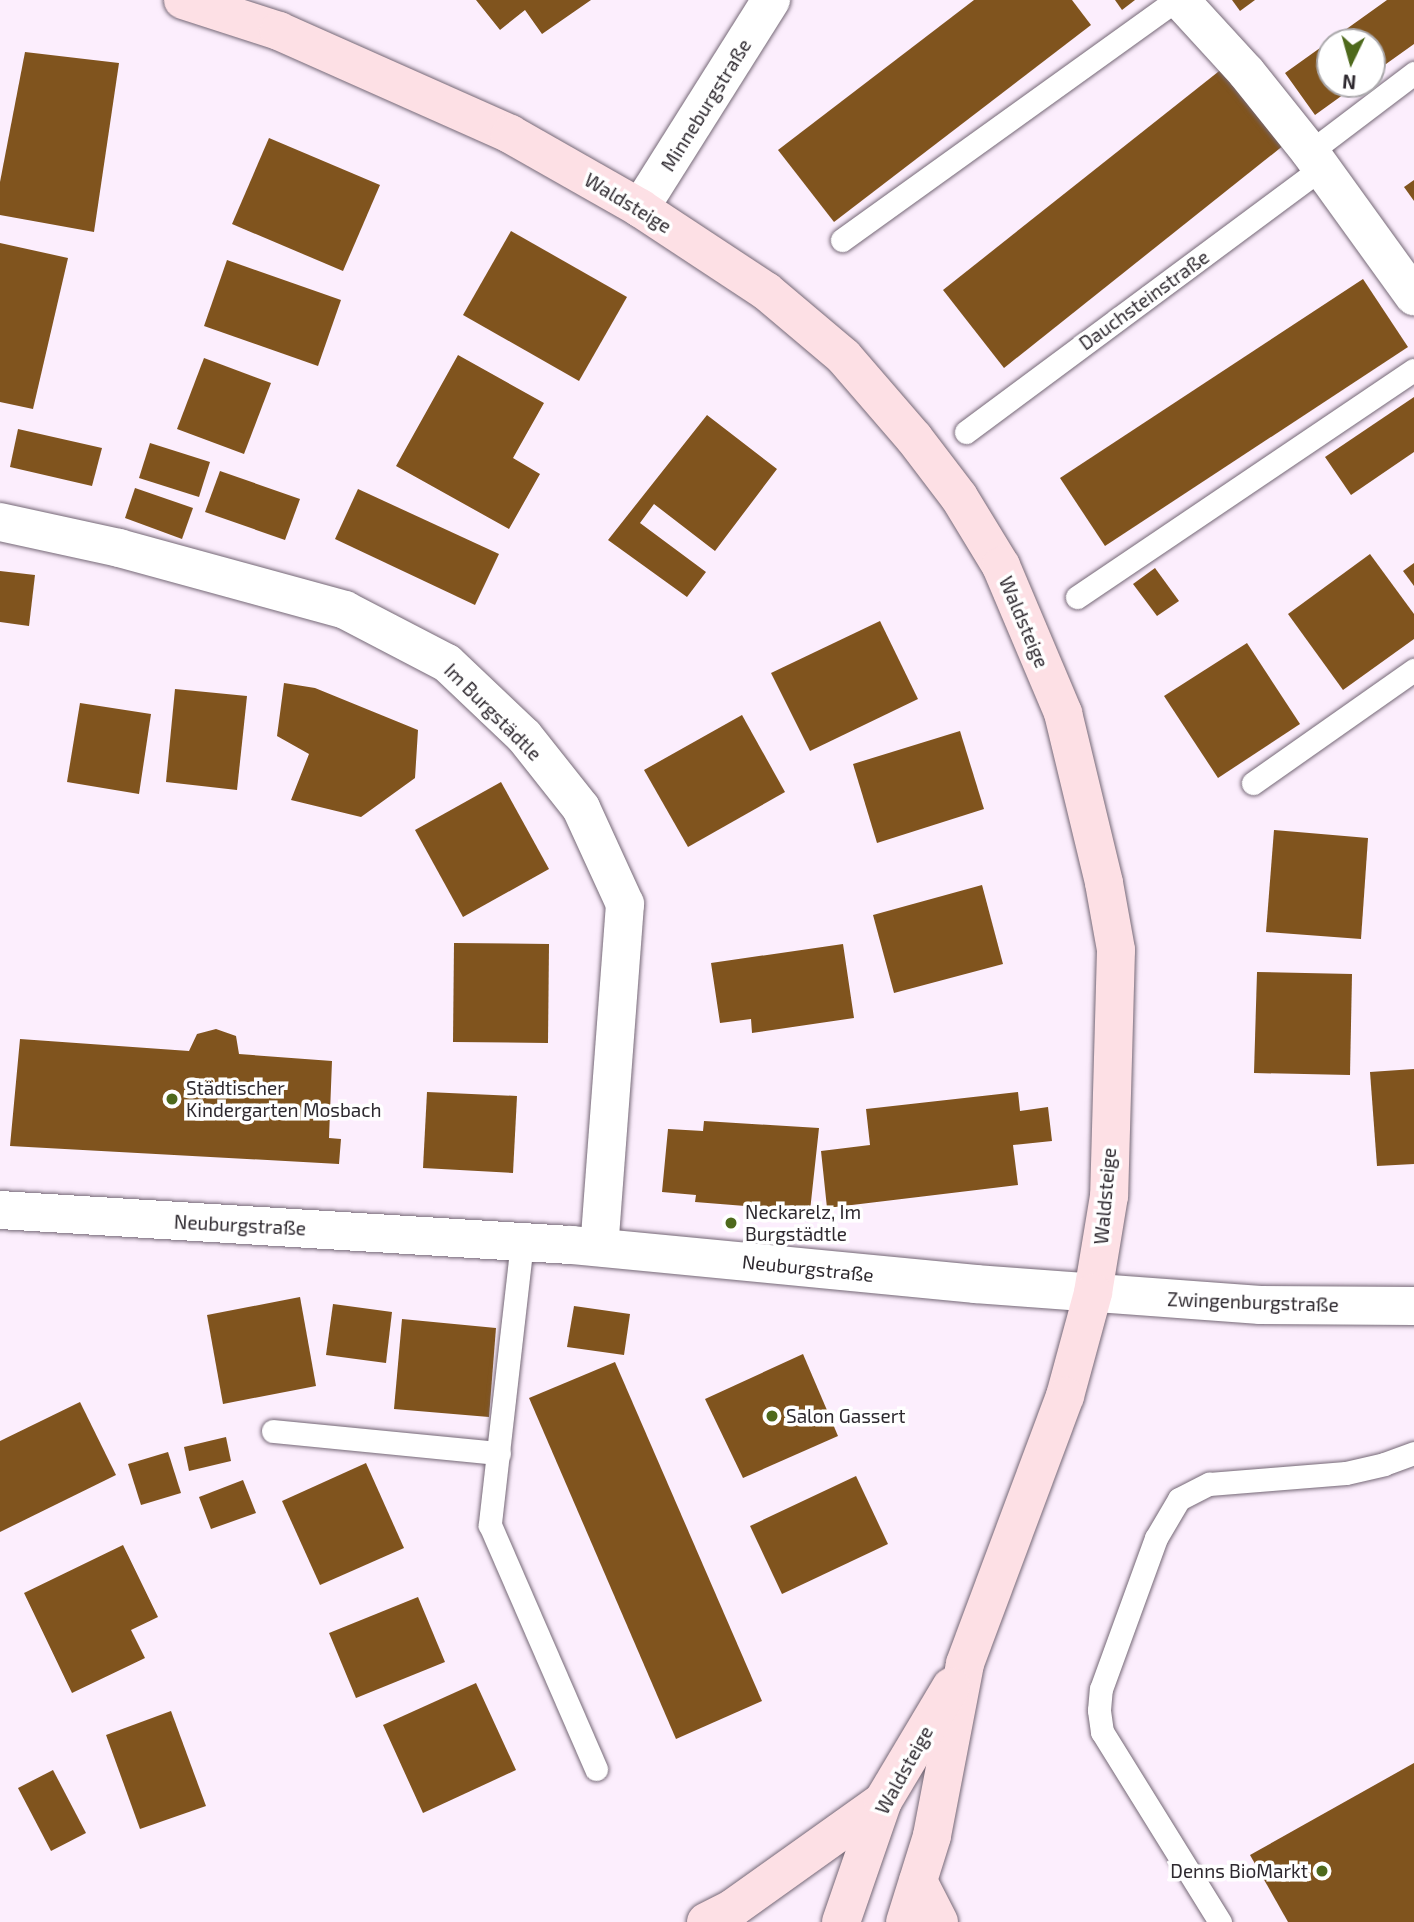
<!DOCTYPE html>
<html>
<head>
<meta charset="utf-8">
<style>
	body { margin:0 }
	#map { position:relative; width:1414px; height:1922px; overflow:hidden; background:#fceefd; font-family:"Exo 2",sans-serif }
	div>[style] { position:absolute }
	.building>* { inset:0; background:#80541e }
	.roads { filter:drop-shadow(0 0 2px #756876) drop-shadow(0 0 2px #756876) }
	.lane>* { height:23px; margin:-11.5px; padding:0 11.5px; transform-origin:11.5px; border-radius:11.5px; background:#fff }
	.street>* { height:38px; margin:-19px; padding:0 19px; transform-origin:19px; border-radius:19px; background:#fff }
	.secondary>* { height:38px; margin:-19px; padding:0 19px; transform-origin:19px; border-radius:19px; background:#fde0e5 }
	.dots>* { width:19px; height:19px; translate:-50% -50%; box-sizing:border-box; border:4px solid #fff; border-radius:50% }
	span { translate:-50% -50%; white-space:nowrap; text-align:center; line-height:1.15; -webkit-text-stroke:7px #fff; paint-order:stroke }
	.street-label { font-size:19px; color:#2e292f }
	.poi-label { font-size:19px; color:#2e292f }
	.left { translate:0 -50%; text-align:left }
	.right { translate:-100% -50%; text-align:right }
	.north { position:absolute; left:1316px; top:28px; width:70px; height:70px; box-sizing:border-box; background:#fff; border:2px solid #aba9ac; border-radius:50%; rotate:185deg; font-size:19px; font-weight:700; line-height:28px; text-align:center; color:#2e292f }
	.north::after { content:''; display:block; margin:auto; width:24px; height:32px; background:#4e691c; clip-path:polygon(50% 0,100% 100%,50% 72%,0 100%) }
</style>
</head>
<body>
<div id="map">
	<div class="building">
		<i style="clip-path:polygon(476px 0,591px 0,542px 34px,525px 10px,500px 30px)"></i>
		<i style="clip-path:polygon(974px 0,1072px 0,1091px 25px,834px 222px,778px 150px)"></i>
		<i style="clip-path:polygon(1115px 0,1135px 0,1122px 10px)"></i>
		<i style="clip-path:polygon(1232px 0,1255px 0,1240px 11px)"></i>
		<i style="clip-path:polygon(1387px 0,1414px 0,1414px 44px,1372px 74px,1372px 42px,1330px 42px,1330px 84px,1358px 84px,1315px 115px,1285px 73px)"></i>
		<i style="clip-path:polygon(25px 52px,119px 63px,94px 232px,0 215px,0 182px)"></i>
		<i style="clip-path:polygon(1223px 68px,1284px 145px,1004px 368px,943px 290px)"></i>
		<i style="clip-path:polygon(269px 138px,380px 185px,343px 271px,232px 224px)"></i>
		<i style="clip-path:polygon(1414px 180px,1414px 201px,1404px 187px)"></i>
		<i style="clip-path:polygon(511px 231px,627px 297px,579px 381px,463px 315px)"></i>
		<i style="clip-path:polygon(0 243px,68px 258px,33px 409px,0 402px)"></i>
		<i style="clip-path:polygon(227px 260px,341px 300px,318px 366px,204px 326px)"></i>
		<i style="clip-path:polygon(1363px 279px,1408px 347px,1105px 546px,1060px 478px)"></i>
		<i style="clip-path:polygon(458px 355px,544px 403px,513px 458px,540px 474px,509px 529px,396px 466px)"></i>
		<i style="clip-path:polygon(204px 358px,271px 383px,244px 454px,177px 429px)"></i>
		<i style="clip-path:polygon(1414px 397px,1414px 452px,1351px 495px,1325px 457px)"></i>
		<i style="clip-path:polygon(707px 415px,777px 469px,715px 551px,654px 504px,640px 523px,706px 572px,687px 597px,608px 540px)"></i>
		<i style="clip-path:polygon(18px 429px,102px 448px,92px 486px,10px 467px)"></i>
		<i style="clip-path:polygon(150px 443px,210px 462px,199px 497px,139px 478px)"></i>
		<i style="clip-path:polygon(220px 471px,300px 499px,285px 540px,205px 512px)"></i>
		<i style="clip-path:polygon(135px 488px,193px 508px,182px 539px,125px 518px)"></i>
		<i style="clip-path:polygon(358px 489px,499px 554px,475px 605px,335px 539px)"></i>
		<i style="clip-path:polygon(1370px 554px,1414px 614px,1414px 639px,1343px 690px,1288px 614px)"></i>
		<i style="clip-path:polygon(1414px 563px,1414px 586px,1403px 571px)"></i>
		<i style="clip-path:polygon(1155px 568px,1179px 601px,1157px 616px,1133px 584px)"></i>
		<i style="clip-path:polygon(0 571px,35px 575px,29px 626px,0 622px)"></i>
		<i style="clip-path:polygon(880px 621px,918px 699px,810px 751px,771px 673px)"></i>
		<i style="clip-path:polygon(1247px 643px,1300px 724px,1218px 778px,1164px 696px)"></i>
		<i style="clip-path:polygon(284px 683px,315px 688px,418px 730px,415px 778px,361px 817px,291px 800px,309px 754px,277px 736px)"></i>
		<i style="clip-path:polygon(175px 689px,247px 696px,237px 790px,166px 782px)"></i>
		<i style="clip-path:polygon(80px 703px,151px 714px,139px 794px,67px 782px)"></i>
		<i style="clip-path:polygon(742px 715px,785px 792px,688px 847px,644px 770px)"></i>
		<i style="clip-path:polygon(960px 731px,984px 809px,877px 843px,853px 764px)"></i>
		<i style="clip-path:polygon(501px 782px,549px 869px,463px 917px,415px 830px)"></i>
		<i style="clip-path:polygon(1274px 830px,1368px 838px,1361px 939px,1266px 932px)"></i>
		<i style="clip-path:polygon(982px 885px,1003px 964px,894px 993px,873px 915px)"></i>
		<i style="clip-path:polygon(454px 943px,549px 944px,548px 1043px,453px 1042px)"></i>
		<i style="clip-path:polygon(843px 944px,854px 1018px,752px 1033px,751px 1019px,720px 1023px,711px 963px)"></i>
		<i style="clip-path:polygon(1257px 972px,1352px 974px,1350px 1075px,1254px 1073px)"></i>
		<i style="clip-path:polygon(216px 1029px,236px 1036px,239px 1054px,332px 1061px,329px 1138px,341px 1139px,339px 1164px,10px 1146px,20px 1039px,189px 1051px,197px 1034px)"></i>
		<i style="clip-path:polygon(1414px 1069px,1414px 1164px,1377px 1166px,1370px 1072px)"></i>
		<i style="clip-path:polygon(427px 1092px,517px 1096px,513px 1173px,423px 1168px)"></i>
		<i style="clip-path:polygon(1018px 1092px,1020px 1111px,1048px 1107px,1052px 1141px,1013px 1145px,1018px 1185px,827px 1208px,821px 1151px,870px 1145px,866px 1109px)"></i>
		<i style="clip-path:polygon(704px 1121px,819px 1128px,810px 1211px,695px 1202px,696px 1195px,662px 1192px,668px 1129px,703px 1131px)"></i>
		<i style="clip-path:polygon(300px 1297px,316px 1386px,223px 1404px,207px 1315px)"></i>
		<i style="clip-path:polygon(333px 1304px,392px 1312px,386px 1363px,326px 1355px)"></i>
		<i style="clip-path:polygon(574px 1306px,630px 1314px,624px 1355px,567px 1347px)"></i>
		<i style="clip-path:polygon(402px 1319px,496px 1328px,489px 1417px,394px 1409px)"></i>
		<i style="clip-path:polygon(803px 1354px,838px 1436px,743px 1478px,705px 1399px)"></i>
		<i style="clip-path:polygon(615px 1362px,762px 1701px,676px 1739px,529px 1398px)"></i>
		<i style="clip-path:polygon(80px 1402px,116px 1475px,0 1532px,0 1441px)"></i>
		<i style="clip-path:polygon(226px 1437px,231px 1461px,189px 1471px,184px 1447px)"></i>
		<i style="clip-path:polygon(168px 1452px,181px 1493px,141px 1505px,128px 1464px)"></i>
		<i style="clip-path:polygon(366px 1463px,404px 1548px,320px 1585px,282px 1501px)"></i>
		<i style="clip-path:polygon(856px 1476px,888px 1544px,782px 1594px,750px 1526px)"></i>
		<i style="clip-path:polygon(243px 1480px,256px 1513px,211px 1529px,199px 1497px)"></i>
		<i style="clip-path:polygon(123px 1545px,158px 1617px,131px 1630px,145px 1658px,72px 1693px,24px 1593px)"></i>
		<i style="clip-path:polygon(418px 1597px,445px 1662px,356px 1698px,329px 1633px)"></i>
		<i style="clip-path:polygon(476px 1683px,516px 1770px,423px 1813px,383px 1725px)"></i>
		<i style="clip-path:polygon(171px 1711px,206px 1806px,140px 1829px,106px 1735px)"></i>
		<i style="clip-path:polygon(1414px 1763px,1414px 1922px,1288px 1922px,1250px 1855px)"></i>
		<i style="clip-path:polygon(53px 1770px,86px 1833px,51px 1851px,18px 1788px)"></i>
	</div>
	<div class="roads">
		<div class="lane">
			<i style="left:1310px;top:152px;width:131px;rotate:-37.2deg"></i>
			<i style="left:842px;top:240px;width:411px;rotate:-35.7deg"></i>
			<i style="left:966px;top:432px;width:443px;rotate:-36.6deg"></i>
			<i style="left:1077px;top:597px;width:406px;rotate:-34deg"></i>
			<i style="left:1253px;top:783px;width:197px;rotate:-35.1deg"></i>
			<i style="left:522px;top:1242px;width:285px;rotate:96.5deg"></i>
			<i style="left:490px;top:1525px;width:266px;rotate:66.5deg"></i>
			<i style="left:273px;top:1431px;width:227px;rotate:5.6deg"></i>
			<i style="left:1220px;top:1922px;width:224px;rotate:-121.8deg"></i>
			<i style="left:1102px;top:1732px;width:22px;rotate:-98deg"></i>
			<i style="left:1099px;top:1710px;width:21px;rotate:-85deg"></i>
			<i style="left:1101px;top:1689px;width:161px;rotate:-70deg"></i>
			<i style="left:1156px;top:1538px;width:45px;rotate:-59.5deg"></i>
			<i style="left:1179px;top:1499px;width:34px;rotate:-27deg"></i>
			<i style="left:1209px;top:1484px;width:137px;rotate:-4.6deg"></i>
			<i style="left:1346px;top:1473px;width:39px;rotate:-13deg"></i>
			<i style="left:1384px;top:1464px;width:32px;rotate:-20deg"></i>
		</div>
		<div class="street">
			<i style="left:1180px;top:0;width:98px;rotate:47.5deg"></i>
			<i style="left:1246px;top:72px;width:102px;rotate:51.3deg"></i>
			<i style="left:1310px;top:152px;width:178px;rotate:54.2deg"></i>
			<i style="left:640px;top:208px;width:246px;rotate:-57.8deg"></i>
			<i style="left:0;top:522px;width:122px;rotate:12.3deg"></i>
			<i style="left:119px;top:548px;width:234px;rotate:15.3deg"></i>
			<i style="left:345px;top:610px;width:115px;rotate:27.5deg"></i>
			<i style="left:447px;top:663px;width:106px;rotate:43.5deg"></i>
			<i style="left:524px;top:736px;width:92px;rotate:51.6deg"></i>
			<i style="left:581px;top:808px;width:106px;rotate:65.4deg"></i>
			<i style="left:625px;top:904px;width:344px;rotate:94.3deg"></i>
			<i style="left:0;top:1210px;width:572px;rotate:3.51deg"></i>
			<i style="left:571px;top:1245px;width:406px;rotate:5.5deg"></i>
			<i style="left:975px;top:1284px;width:286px;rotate:4.2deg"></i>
			<i style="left:1260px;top:1305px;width:154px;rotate:0.4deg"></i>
		</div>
		<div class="secondary">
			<i style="left:183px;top:0;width:101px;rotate:17.9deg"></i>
			<i style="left:279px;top:31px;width:253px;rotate:24deg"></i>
			<i style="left:510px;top:134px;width:150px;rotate:29.6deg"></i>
			<i style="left:640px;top:208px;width:151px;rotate:33.4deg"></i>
			<i style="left:766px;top:291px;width:102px;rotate:40.2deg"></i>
			<i style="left:844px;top:357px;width:107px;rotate:49.2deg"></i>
			<i style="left:914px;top:438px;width:74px;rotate:52.7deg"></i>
			<i style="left:959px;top:497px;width:81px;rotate:58.7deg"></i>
			<i style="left:1001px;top:566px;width:160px;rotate:67.1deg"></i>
			<i style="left:1063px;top:713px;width:175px;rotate:76.4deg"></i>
			<i style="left:1104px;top:883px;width:68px;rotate:79.8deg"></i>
			<i style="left:1116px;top:950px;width:246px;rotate:91.6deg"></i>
			<i style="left:1109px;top:1196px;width:98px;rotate:99.4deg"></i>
			<i style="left:1093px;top:1293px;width:107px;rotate:105.2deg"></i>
			<i style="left:1065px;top:1396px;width:286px;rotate:110.5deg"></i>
			<i style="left:965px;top:1664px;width:175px;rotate:100.9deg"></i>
			<i style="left:932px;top:1836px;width:90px;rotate:107.4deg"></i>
			<i style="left:918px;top:1881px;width:46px;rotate:62.9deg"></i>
			<i style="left:706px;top:1922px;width:30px;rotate:-27deg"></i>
			<i style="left:733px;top:1908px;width:184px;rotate:-35.5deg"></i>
			<i style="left:841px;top:1922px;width:128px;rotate:-70.9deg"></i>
			<i style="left:883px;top:1801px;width:133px;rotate:-59.2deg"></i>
		</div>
	</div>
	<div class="dots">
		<i style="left:172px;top:1099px;background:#4e691c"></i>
		<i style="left:731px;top:1223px;background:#4e691c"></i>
		<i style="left:772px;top:1416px;background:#4e691c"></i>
		<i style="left:1322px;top:1871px;background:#4e691c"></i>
	</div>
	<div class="street-label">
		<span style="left:706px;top:105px;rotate:-58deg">Minneburgstraße</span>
		<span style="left:628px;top:203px;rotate:31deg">Waldsteige</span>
		<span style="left:1144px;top:300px;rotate:-36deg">Dauchsteinstraße</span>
		<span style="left:1024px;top:622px;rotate:67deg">Waldsteige</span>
		<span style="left:493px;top:712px;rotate:45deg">Im Burgstädtle</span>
		<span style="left:1105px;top:1196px;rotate:-85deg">Waldsteige</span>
		<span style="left:240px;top:1225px;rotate:3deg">Neuburgstraße</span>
		<span style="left:808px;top:1268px;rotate:6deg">Neuburgstraße</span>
		<span style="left:1253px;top:1302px;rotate:2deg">Zwingenburgstraße</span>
		<span style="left:904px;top:1770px;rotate:-61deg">Waldsteige</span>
	</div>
	<div class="poi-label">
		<span class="left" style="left:186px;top:1099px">Städtischer<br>Kindergarten Mosbach</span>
		<span class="left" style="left:745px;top:1223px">Neckarelz, Im<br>Burgstädtle</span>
		<span class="left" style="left:786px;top:1416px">Salon Gassert</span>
		<span class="right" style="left:1308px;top:1871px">Denns BioMarkt</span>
	</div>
	<div class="north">N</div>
</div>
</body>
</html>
